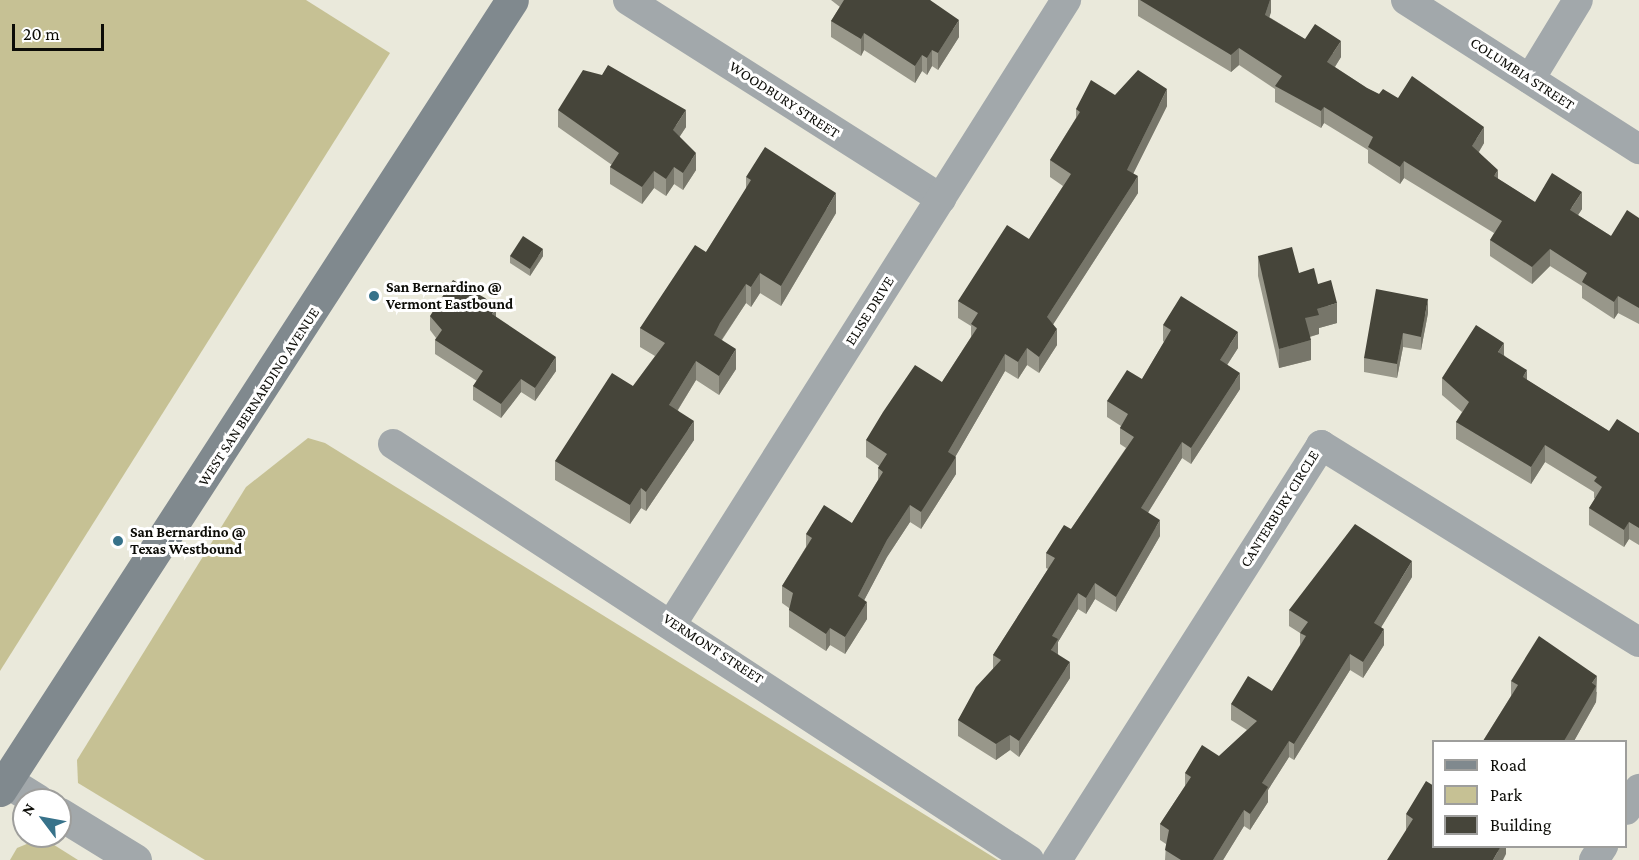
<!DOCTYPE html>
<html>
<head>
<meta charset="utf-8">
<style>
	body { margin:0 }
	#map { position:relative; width:1639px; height:860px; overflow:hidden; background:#eae9db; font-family:"Crimson Pro",serif }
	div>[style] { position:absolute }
	.green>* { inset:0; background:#c6c194 }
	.minor>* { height:30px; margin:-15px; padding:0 15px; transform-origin:15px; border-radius:15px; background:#a2a8ab }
	.tertiary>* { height:33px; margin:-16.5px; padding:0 16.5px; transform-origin:16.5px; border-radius:16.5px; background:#a2a8ab }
	.secondary>* { height:33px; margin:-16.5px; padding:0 16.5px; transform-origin:16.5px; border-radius:16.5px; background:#80898e }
	.wall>* { inset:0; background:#98978a }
	.shaded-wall>* { inset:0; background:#77766a }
	.building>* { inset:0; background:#46453a }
	.dots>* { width:16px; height:16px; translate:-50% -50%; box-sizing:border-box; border:3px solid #fff; border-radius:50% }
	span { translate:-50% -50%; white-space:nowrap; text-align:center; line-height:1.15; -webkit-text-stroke:6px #fff; paint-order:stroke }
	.street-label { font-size:15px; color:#0c0c07 }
	.poi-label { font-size:15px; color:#0c0c07; font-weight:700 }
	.left { translate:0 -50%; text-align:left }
	.legend { position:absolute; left:1432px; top:740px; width:195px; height:108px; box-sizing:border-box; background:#fff; border:2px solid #9e9e9c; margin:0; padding:8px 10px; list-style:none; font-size:18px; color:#0c0c07 }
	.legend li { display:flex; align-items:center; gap:12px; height:30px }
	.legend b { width:30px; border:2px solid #9e9e9c }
	.north { position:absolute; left:12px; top:788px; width:60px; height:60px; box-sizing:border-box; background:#fff; border:2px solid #9e9e9c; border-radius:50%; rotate:302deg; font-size:16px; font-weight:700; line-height:24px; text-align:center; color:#0c0c07 }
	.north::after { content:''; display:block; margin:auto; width:21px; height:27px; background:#37728a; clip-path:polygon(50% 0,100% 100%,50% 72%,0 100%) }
	.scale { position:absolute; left:12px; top:24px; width:92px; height:27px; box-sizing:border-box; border:3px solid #0c0c07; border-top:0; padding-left:8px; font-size:18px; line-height:21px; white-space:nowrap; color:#0c0c07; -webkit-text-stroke:4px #fff; paint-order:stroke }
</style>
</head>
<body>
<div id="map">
	<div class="green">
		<i style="clip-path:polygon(0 0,306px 0,390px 53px,0 671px)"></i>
		<i style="clip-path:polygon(308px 438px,325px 443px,998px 860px,205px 860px,78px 783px,77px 760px,246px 487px)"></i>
		<i style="clip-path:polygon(34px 841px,51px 843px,78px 860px,10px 860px,17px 848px)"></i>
	</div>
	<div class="minor">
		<i style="left:628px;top:0;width:371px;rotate:32.4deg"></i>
		<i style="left:1406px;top:0;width:277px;rotate:32.6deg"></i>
		<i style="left:1530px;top:79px;width:92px;rotate:-58.7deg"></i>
		<i style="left:393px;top:444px;width:760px;rotate:33.19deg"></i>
		<i style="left:673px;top:622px;width:736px;rotate:-57.71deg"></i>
		<i style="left:1626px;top:810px;width:25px;rotate:-58deg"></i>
		<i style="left:1057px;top:860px;width:492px;rotate:-57.5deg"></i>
		<i style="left:1321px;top:445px;width:374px;rotate:31.8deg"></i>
		<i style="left:1594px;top:860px;width:17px;rotate:-57deg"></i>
	</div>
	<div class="tertiary">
		<i style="left:0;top:777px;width:44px;rotate:31.9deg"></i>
		<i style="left:60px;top:814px;width:88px;rotate:31.5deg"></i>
	</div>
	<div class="secondary">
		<i style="left:0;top:790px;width:941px;rotate:-57.05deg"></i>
	</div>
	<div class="wall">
		<i style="clip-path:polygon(831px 0,930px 0,959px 37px,938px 70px,932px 66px,927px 75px,922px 71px,915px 83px,864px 50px,861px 56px,831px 37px,831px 21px,840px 7px)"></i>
		<i style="clip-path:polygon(1138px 0,1271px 0,1271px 12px,1269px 17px,1305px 39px,1341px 57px,1335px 67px,1367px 88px,1379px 94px,1398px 98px,1484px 143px,1479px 152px,1498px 179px,1535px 202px,1582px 209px,1578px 215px,1611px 236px,1639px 218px,1639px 324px,1618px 313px,1614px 319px,1582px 298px,1582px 286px,1550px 266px,1532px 284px,1490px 256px,1490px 240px,1494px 233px,1404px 178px,1400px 184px,1368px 163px,1368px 150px,1324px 123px,1321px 128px,1275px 102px,1275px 89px,1239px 65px,1231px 72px,1138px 16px)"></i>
		<i style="clip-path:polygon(1115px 95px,1167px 106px,1133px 174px,1138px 193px,1053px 324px,1057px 345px,1039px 373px,1027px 365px,1018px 379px,1005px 371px,955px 457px,956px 474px,921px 529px,910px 522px,887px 557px,864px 600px,867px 619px,845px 654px,830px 645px,826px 651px,789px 627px,789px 608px,782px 603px,782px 586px,806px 547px,806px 534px,852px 523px,878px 480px,878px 468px,879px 466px,866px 457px,866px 440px,942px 382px,971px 337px,971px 326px,958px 318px,958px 301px,1029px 239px,1063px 186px,1050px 177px,1050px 160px,1076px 118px,1076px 109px)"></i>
		<i style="clip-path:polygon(558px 110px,686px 127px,679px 137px,696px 170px,683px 190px,674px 184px,666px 196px,654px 188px,642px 204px,610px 184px,610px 167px,612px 165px,558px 127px)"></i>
		<i style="clip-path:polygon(746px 177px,836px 213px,781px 306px,760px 293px,751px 307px,746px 303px,722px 340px,736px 369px,719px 395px,696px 380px,678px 410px,694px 440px,646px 511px,641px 508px,630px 524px,555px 480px,555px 461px,633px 386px,655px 356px,640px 347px,640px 328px,706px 252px,746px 189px)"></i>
		<i style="clip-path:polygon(510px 256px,543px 256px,530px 276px,510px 263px)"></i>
		<i style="clip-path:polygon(1258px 256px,1299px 273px,1318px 284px,1337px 323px,1319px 328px,1319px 334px,1310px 337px,1311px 360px,1279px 368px,1258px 276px)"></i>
		<i style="clip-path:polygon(1428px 313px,1421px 350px,1403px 347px,1397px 378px,1364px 372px,1364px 358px)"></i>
		<i style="clip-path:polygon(430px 316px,496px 317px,556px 371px,535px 401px,521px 392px,501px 418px,473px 400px,473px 386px,477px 381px,435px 354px,435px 340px,436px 338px,430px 330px)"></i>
		<i style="clip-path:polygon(1163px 325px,1238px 348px,1227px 365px,1240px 389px,1191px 464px,1182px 458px,1148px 512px,1160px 536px,1116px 612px,1095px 599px,1086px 614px,1078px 609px,1058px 642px,1058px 654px,1070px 678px,1019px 757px,1010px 750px,996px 760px,958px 736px,958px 720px,993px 669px,993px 655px,1048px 569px,1046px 568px,1046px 553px,1071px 529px,1126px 448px,1120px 444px,1120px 428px,1121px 426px,1107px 417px,1107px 401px,1142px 379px,1164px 342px,1163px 341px)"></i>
		<i style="clip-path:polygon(1504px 355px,1527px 380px,1609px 431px,1639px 433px,1639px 545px,1629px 539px,1624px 547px,1589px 525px,1589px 508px,1595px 499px,1594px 498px,1594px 492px,1545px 462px,1531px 484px,1456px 439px,1456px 422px,1462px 412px,1442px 395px,1442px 378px)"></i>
		<i style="clip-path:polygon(1412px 577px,1381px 627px,1384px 645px,1363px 678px,1350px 670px,1294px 760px,1289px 757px,1268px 790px,1268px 802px,1250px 830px,1244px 826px,1223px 860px,1165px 860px,1166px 844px,1160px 840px,1160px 824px,1185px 786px,1185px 773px,1219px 756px,1247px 730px,1231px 720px,1231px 704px,1272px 691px,1300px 645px,1300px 633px,1289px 626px,1289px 610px)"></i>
		<i style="clip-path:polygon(1511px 681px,1597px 692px,1596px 702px,1574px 741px,1483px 741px,1511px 696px)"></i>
		<i style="clip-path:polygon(1406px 814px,1506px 846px,1506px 854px,1406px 830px)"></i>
	</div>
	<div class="shaded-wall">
		<i style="clip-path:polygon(1270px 0,1271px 0,1271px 12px,1265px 31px,1265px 15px)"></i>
		<i style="clip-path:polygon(959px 20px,959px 37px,938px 70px,938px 53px)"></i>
		<i style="clip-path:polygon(864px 33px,864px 50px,861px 56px,861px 39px)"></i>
		<i style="clip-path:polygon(1341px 41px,1341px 57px,1327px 79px,1327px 62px)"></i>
		<i style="clip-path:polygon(1239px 48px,1239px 65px,1231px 72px,1231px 55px)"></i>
		<i style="clip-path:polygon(932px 50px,932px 66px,927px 75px,927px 58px)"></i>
		<i style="clip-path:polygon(922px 55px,922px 71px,915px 83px,915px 66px)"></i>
		<i style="clip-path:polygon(1167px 89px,1167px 106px,1127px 186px,1127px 170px)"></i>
		<i style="clip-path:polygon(1324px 107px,1324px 123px,1321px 128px,1321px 111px)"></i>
		<i style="clip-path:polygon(686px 110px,686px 127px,673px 147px,673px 130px)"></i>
		<i style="clip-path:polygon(1484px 127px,1484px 143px,1472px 163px,1472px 146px)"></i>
		<i style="clip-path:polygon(696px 153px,696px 170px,683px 190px,683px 173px)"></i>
		<i style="clip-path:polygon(1404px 161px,1404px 178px,1400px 184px,1400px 167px)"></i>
		<i style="clip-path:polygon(674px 167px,674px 184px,666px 196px,666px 179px)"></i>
		<i style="clip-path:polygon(1498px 170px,1498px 187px,1494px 176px)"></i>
		<i style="clip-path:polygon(654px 171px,654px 188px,642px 204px,642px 187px)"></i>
		<i style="clip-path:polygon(1138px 176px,1138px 193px,1047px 334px,1047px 317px)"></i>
		<i style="clip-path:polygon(1582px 192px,1582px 209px,1570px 227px,1570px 210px)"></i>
		<i style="clip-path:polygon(836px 193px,836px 213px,781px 306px,781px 286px)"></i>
		<i style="clip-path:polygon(543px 249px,543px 256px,530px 276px,530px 269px)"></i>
		<i style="clip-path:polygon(1550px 249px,1550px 266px,1532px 284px,1532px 267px)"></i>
		<i style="clip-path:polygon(760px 273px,760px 293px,751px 307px,751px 287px)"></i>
		<i style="clip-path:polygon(746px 284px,746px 303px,720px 342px,714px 335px,720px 323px)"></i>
		<i style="clip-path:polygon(1618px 296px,1618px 313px,1614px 319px,1614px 302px)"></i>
		<i style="clip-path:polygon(1428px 299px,1428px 313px,1421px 350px,1421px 337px)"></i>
		<i style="clip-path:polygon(1337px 303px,1337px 323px,1319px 328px,1319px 334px,1305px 338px,1305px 318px,1317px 309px)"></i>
		<i style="clip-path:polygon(496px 307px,496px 321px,492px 314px)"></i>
		<i style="clip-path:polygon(1057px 329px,1057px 345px,1039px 373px,1039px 357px)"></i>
		<i style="clip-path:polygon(1238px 332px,1238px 348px,1220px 376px,1220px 360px)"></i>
		<i style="clip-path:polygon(1403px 333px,1403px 347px,1397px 378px,1397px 364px)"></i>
		<i style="clip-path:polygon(1311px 340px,1311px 360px,1279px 368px,1279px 349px)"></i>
		<i style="clip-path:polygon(1504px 343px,1504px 360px,1498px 352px)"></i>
		<i style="clip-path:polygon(1027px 348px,1027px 365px,1018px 379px,1018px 362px)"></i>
		<i style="clip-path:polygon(736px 349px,736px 369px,719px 395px,719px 376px)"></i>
		<i style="clip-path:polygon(1005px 354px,1005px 371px,950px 466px,956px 457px,956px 474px,921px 529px,921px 512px,948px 452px)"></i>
		<i style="clip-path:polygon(556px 357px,556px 371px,535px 401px,535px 388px)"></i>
		<i style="clip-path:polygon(696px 361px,696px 380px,669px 424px,669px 405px)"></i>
		<i style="clip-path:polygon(1527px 370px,1527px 387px,1523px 377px)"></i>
		<i style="clip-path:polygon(1240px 373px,1240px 389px,1191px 464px,1191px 448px)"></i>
		<i style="clip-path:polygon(521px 379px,521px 392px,501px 418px,501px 404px)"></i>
		<i style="clip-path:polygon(694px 421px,694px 440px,646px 511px,646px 492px)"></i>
		<i style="clip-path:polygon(1182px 442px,1182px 458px,1141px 524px,1141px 508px)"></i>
		<i style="clip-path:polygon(1545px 445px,1545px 462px,1531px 484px,1531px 467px)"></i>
		<i style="clip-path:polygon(641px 488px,641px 508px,630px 524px,630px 505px)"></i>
		<i style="clip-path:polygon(910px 505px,910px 522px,887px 557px,858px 612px,858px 596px,887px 540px)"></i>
		<i style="clip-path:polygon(1160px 520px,1160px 536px,1116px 612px,1116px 597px)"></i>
		<i style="clip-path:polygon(1629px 522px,1629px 539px,1624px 547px,1624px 530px)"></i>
		<i style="clip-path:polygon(1412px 561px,1412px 577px,1374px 639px,1374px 623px)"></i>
		<i style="clip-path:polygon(1095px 583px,1095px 599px,1086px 614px,1086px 598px)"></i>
		<i style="clip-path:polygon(1078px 593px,1078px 609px,1058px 642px,1058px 655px,1051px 666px,1052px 636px)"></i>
		<i style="clip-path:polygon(867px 602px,867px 619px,845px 654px,845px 637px)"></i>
		<i style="clip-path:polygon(830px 628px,830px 645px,826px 651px,826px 634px)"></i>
		<i style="clip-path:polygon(1384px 629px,1384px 645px,1363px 678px,1363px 662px)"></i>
		<i style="clip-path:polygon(1350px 654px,1350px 670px,1294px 760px,1294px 744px)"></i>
		<i style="clip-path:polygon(1070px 662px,1070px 678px,1019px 757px,1019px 741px)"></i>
		<i style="clip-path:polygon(1597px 676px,1596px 702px,1574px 741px,1564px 741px,1592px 683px)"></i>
		<i style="clip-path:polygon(1010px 735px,1010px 750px,996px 760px,996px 744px)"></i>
		<i style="clip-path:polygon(1289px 741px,1289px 757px,1268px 790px,1268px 802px,1250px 830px,1250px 814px,1262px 783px)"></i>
		<i style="clip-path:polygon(1244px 810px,1244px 826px,1223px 860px,1213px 860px)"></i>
		<i style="clip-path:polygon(1501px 846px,1506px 846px,1506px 854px,1503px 860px,1493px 860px)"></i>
	</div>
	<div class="building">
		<i style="clip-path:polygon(844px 0,930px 0,959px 20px,938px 53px,932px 50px,927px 58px,922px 55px,915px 66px,864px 33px,861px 39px,831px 21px)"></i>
		<i style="clip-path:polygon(1140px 0,1270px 0,1265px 15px,1305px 39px,1315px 24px,1341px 41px,1327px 62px,1367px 88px,1379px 94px,1383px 89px,1398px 98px,1412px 76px,1484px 127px,1472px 146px,1498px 170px,1494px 176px,1535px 202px,1552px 173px,1582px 192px,1570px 210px,1611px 236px,1627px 210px,1639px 218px,1639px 308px,1618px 296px,1614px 302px,1582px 282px,1587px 273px,1550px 249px,1532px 267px,1490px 240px,1502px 221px,1404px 161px,1400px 167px,1368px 147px,1373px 137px,1324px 107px,1321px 111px,1275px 86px,1282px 76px,1239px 48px,1231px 55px)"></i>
		<i style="clip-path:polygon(608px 65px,686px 110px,673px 130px,696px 153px,683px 173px,674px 167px,666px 179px,654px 171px,642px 187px,610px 167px,619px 153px,558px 110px,583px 70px,602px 75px)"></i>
		<i style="clip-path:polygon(1138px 70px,1167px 89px,1127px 170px,1138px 176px,1047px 317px,1057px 329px,1039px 357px,1027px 348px,1018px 362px,1005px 354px,948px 452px,956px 457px,921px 512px,910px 505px,887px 540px,858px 596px,867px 602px,845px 637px,830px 628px,826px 634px,789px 610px,793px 593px,782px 586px,812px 538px,806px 534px,824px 505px,852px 523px,883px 472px,878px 468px,887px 454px,866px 440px,883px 412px,915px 365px,942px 382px,977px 328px,971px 324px,978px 313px,958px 301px,1007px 225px,1029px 239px,1071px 174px,1050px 160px,1080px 112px,1076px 109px,1091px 80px,1115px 95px)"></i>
		<i style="clip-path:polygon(765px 147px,836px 193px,781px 286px,760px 273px,751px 287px,746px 284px,720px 323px,714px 335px,736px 349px,719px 376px,696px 361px,669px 405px,694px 421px,646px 492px,641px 488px,630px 505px,555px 461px,612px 373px,633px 386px,665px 343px,640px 328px,695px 245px,706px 252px,751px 180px,746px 177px)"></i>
		<i style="clip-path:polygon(523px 236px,543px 249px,530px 269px,510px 256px)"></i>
		<i style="clip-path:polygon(1292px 247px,1299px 273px,1314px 268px,1318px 284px,1331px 280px,1337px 303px,1317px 309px,1319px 315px,1305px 318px,1311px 340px,1279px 349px,1258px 256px)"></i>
		<i style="clip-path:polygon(453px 280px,485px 298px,496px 307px,492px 314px,556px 357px,535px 388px,521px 379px,501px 404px,473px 386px,483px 371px,435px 340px,442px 330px,430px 316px)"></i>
		<i style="clip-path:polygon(1376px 289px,1428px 299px,1421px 337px,1403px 333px,1397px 364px,1364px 358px)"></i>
		<i style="clip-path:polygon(1181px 296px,1238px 332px,1220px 360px,1240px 373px,1191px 448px,1182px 442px,1141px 508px,1160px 520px,1116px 597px,1095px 583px,1086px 598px,1078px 593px,1052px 636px,1058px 639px,1051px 650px,1070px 662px,1019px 741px,1010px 735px,996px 744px,958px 720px,976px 687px,1001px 660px,993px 655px,1055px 558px,1046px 553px,1064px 525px,1071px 529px,1134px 437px,1120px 428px,1128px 414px,1107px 401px,1127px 370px,1142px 379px,1171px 330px,1163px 325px)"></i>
		<i style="clip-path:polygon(1476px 325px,1504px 343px,1498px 352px,1527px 370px,1523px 377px,1609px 431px,1617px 419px,1639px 433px,1639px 528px,1629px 522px,1624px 530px,1589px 508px,1602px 487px,1594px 481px,1597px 477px,1545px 445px,1531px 467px,1456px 422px,1469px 402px,1442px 378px)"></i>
		<i style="clip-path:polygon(1355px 524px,1412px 561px,1374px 623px,1384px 629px,1363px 662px,1350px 654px,1294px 744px,1289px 741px,1262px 783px,1268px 787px,1250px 814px,1244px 810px,1213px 860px,1181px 860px,1165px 850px,1169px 830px,1160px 824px,1191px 777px,1185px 773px,1202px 745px,1219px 756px,1257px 721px,1231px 704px,1248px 676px,1272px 691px,1306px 636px,1300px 633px,1308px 622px,1289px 610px)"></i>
		<i style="clip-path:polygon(1539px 636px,1597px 676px,1592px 683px,1596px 686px,1564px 741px,1483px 741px,1518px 685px,1511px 681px)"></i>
		<i style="clip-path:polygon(1426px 781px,1434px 786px,1434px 846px,1501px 846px,1493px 860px,1387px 860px,1413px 819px,1406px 814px)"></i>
	</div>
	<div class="dots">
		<i style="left:374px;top:296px;background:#37728a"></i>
		<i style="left:118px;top:541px;background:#37728a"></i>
	</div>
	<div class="street-label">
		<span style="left:1522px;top:74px;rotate:33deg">COLUMBIA STREET</span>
		<span style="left:784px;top:100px;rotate:33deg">WOODBURY STREET</span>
		<span style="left:870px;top:311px;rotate:-58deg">ELISE DRIVE</span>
		<span style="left:259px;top:397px;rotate:-57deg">WEST SAN BERNARDINO AVENUE</span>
		<span style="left:1280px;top:509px;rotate:-58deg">CANTERBURY CIRCLE</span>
		<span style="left:713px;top:649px;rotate:33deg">VERMONT STREET</span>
	</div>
	<div class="poi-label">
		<span class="left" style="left:386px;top:296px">San Bernardino @<br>Vermont Eastbound</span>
		<span class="left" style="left:130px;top:541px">San Bernardino @<br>Texas Westbound</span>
	</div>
	<ul class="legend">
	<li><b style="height:8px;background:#80898e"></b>Road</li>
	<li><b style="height:16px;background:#c6c194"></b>Park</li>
	<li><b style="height:16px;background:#46453a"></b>Building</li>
	</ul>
	<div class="north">N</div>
	<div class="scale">20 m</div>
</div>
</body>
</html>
